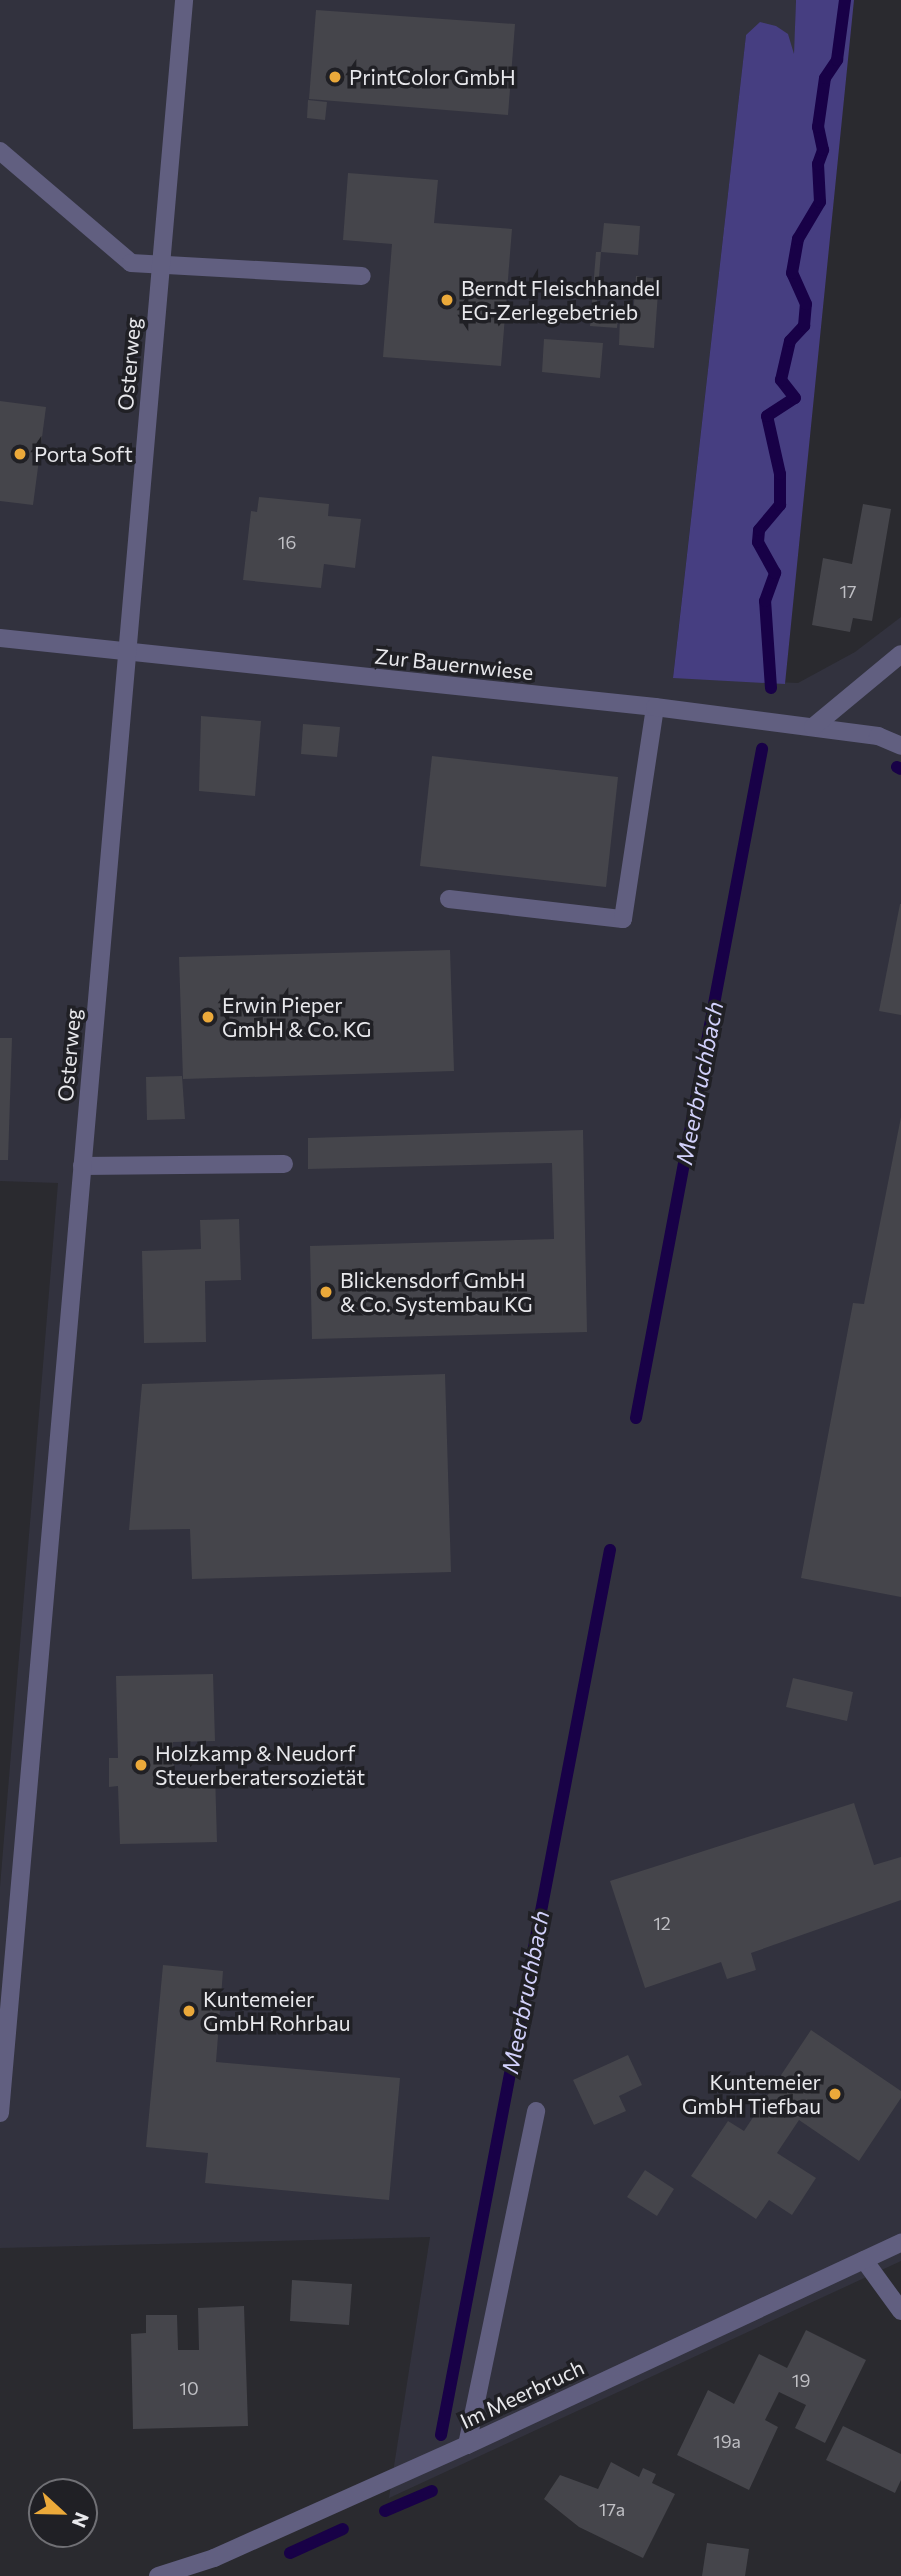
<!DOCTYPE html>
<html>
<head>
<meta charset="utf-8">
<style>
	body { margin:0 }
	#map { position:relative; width:901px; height:2576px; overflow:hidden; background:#2a2a2f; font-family:Commissioner,sans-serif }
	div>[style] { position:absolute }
	.built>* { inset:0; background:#32323e }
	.green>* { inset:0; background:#463e81 }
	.stream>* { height:12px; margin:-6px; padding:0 6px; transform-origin:6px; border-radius:6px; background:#180147 }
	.building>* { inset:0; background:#45454b }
	.lane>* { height:18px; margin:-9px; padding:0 9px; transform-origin:9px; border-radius:9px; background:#615f80 }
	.street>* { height:18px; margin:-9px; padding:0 9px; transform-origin:9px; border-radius:9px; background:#615f80 }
	.dots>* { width:19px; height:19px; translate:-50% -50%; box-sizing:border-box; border:4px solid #202025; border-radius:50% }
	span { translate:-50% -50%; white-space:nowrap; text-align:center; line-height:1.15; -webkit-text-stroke:7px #202025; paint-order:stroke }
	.number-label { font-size:18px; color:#bfbfc4 }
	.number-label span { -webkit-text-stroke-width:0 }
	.poi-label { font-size:21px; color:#e8e8ec }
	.left { translate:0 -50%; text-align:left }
	.right { translate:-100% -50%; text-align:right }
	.street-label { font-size:21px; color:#e8e8ec }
	.water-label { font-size:23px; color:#d2d1fb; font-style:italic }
	.north { position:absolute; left:28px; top:2478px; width:70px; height:70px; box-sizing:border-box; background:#202025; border:2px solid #707075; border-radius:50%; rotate:112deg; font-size:19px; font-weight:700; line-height:28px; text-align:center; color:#e8e8ec }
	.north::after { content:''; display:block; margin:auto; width:24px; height:32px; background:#eba93a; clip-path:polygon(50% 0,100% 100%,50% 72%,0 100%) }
</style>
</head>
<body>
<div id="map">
	<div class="built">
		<i style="clip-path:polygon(0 0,796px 0,794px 76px,746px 35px,673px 677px,798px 683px,855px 652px,901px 617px,901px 2261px,389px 2498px,430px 2237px,0 2248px,0 1887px,58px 1183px,0 1181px)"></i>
	</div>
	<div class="green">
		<i style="clip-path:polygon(796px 0,854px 0,785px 684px,673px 678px,746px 35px,760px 22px,776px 26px,788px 34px,794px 54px)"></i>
	</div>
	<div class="stream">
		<i style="left:771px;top:688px;width:87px;rotate:-93.9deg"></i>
		<i style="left:765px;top:601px;width:30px;rotate:-70deg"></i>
		<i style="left:775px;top:573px;width:35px;rotate:-119deg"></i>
		<i style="left:758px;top:542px;width:12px;rotate:-85deg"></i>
		<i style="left:759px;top:530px;width:33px;rotate:-50deg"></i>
		<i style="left:780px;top:505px;width:31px;rotate:-90deg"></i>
		<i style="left:780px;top:474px;width:59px;rotate:-102.6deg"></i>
		<i style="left:767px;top:416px;width:33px;rotate:-33deg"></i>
		<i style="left:795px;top:398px;width:23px;rotate:-128deg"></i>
		<i style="left:781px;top:380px;width:40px;rotate:-77deg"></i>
		<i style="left:790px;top:341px;width:21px;rotate:-47deg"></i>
		<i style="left:804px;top:326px;width:22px;rotate:-85deg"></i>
		<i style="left:806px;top:304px;width:34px;rotate:-114deg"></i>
		<i style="left:792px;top:273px;width:35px;rotate:-80deg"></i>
		<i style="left:798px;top:239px;width:43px;rotate:-59.3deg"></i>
		<i style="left:820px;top:202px;width:38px;rotate:-93deg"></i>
		<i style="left:818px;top:164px;width:15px;rotate:-70deg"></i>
		<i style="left:823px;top:150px;width:24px;rotate:-102deg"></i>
		<i style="left:818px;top:127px;width:49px;rotate:-81.9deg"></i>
		<i style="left:825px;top:78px;width:22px;rotate:-56deg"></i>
		<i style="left:837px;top:60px;width:61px;rotate:-82.4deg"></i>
		<i style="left:897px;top:767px;width:4px;rotate:27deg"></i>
		<i style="left:636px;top:1418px;width:681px;rotate:-79.33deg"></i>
		<i style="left:441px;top:2435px;width:901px;rotate:-79.19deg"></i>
		<i style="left:385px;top:2511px;width:51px;rotate:-23.1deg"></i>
		<i style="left:290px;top:2553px;width:58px;rotate:-24.4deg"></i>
	</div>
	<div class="building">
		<i style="clip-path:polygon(316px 10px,515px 24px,508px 115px,309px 99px)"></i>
		<i style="clip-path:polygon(308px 100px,327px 102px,325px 120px,307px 118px)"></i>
		<i style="clip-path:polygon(348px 173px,438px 180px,434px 223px,512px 229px,501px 366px,383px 357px,392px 244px,343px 240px)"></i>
		<i style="clip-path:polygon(604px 223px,640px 226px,638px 255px,601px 252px)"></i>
		<i style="clip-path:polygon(596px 252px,601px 252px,596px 315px,618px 317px,617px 328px,590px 326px)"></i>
		<i style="clip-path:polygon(636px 276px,659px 279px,654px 348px,619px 345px,620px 317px,633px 318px)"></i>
		<i style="clip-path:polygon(544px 339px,603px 343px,600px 378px,542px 372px)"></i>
		<i style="clip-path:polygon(0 401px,46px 407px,33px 505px,0 501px)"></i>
		<i style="clip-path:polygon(259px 497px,329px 504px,328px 516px,361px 519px,355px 568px,324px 564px,321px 588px,243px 580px,251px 511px,257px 512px)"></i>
		<i style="clip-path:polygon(863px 504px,891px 509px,872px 621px,853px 618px,850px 632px,812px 625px,823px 558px,852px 564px)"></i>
		<i style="clip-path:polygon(201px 716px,261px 721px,255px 796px,199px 791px)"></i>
		<i style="clip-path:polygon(303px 724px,340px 727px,337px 757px,301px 754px)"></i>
		<i style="clip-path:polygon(432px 756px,618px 777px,606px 887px,420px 866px)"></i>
		<i style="clip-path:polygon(900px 904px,901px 904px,901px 1015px,879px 1011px)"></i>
		<i style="clip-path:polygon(450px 950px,454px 1071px,183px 1079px,179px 957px)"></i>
		<i style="clip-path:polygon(0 1038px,12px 1038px,8px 1160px,0 1160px)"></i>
		<i style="clip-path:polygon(182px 1076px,185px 1119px,147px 1120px,146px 1077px)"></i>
		<i style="clip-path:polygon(901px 1117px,901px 1597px,801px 1578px,853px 1303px,864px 1304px)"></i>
		<i style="clip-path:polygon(583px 1130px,587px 1332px,312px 1339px,310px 1246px,554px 1239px,552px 1163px,308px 1169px,308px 1138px)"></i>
		<i style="clip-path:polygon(239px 1219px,241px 1280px,205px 1281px,206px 1342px,144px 1343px,142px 1251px,201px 1249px,200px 1220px)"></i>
		<i style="clip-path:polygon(445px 1374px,451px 1572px,192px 1579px,190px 1529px,129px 1530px,142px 1384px)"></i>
		<i style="clip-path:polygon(213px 1674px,215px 1741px,173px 1742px,174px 1773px,215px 1772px,217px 1842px,120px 1844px,118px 1786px,109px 1787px,109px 1758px,118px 1758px,116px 1676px)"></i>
		<i style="clip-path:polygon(793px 1678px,853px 1692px,847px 1721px,786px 1707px)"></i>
		<i style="clip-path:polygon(854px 1803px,874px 1865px,901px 1857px,901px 1900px,751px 1953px,756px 1970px,727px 1979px,721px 1962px,645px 1988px,610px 1881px)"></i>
		<i style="clip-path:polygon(163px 1965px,223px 1971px,216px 2062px,400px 2078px,389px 2200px,205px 2183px,208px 2153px,146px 2147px)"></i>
		<i style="clip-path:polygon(811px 2030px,901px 2091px,901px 2098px,859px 2161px,799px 2120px,777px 2153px,816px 2178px,792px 2215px,769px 2200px,756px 2219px,691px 2176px,728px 2121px,744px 2131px)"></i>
		<i style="clip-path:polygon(628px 2055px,642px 2085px,619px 2096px,626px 2111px,594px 2125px,573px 2080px)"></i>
		<i style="clip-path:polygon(645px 2170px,674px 2189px,657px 2216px,627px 2197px)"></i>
		<i style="clip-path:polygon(292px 2280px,352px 2284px,349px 2325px,290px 2321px)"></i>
		<i style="clip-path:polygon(244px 2306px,248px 2426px,133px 2429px,131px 2334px,146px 2333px,146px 2315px,177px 2315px,178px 2350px,199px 2350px,198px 2308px)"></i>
		<i style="clip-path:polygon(806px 2330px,866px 2360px,825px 2443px,795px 2428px,806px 2405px,779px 2392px,765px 2420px,778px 2427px,749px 2490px,677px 2455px,708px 2390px,734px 2404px,759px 2354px,787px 2368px)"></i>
		<i style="clip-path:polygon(843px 2426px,901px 2454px,901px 2480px,895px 2493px,826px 2460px)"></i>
		<i style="clip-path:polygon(611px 2462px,639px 2477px,643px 2468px,656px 2474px,652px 2483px,675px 2494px,643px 2558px,579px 2527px,544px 2499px,560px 2475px,598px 2489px)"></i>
		<i style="clip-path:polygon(707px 2543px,749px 2549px,745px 2576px,702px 2576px)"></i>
	</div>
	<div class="lane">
		<i style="left:0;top:151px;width:172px;rotate:40.5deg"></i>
		<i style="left:131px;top:263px;width:231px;rotate:3.2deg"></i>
		<i style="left:449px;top:899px;width:175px;rotate:6.6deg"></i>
		<i style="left:623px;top:919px;width:214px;rotate:-81.4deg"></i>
		<i style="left:82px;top:1166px;width:202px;rotate:-0.6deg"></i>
		<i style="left:467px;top:2445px;width:341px;rotate:-78.3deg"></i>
	</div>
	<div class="street">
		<i style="left:0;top:638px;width:659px;rotate:6.01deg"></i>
		<i style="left:655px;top:707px;width:225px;rotate:7.4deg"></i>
		<i style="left:878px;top:736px;width:25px;rotate:23deg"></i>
		<i style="left:813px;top:727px;width:114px;rotate:-39.7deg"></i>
		<i style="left:0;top:2113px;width:2121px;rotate:-85.02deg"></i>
		<i style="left:864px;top:2260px;width:63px;rotate:54deg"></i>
		<i style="left:158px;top:2576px;width:59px;rotate:-17.8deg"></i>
		<i style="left:214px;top:2558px;width:277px;rotate:-24.1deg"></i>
		<i style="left:467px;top:2445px;width:479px;rotate:-25deg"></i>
	</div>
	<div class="dots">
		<i style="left:335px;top:77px;background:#eba93a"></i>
		<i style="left:447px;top:300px;background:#eba93a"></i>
		<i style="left:20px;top:454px;background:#eba93a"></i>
		<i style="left:208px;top:1017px;background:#eba93a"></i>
		<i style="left:326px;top:1292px;background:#eba93a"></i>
		<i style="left:141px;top:1765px;background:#eba93a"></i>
		<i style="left:189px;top:2011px;background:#eba93a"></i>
		<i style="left:835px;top:2094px;background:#eba93a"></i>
	</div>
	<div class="number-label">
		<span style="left:287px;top:542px">16</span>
		<span style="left:848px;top:591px">17</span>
		<span style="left:662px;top:1923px">12</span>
		<span style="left:801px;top:2380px">19</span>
		<span style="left:189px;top:2388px">10</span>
		<span style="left:727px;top:2441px">19a</span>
		<span style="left:612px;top:2509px">17a</span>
	</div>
	<div class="poi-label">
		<span class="left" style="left:349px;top:77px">PrintColor GmbH</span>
		<span class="left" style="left:461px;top:300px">Berndt Fleischhandel<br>EG-Zerlegebetrieb</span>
		<span class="left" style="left:34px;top:454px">Porta Soft</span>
		<span class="left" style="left:222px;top:1017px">Erwin Pieper<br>GmbH &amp; Co. KG</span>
		<span class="left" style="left:340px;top:1292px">Blickensdorf GmbH<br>&amp; Co. Systembau KG</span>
		<span class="left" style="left:155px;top:1765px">Holzkamp &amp; Neudorf<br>Steuerberatersozietät</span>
		<span class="left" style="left:203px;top:2011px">Kuntemeier<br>GmbH Rohrbau</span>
		<span class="right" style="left:821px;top:2094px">Kuntemeier<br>GmbH Tiefbau</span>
	</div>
	<div class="street-label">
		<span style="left:129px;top:364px;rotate:-85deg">Osterweg</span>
		<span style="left:454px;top:664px;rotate:6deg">Zur Bauernwiese</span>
		<span style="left:69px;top:1055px;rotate:-85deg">Osterweg</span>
		<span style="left:522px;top:2394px;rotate:-25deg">Im Meerbruch</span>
	</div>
	<div class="water-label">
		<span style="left:699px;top:1083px;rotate:-79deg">Meerbruchbach</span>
		<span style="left:525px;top:1992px;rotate:-79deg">Meerbruchbach</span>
	</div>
	<div class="north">N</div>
</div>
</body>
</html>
